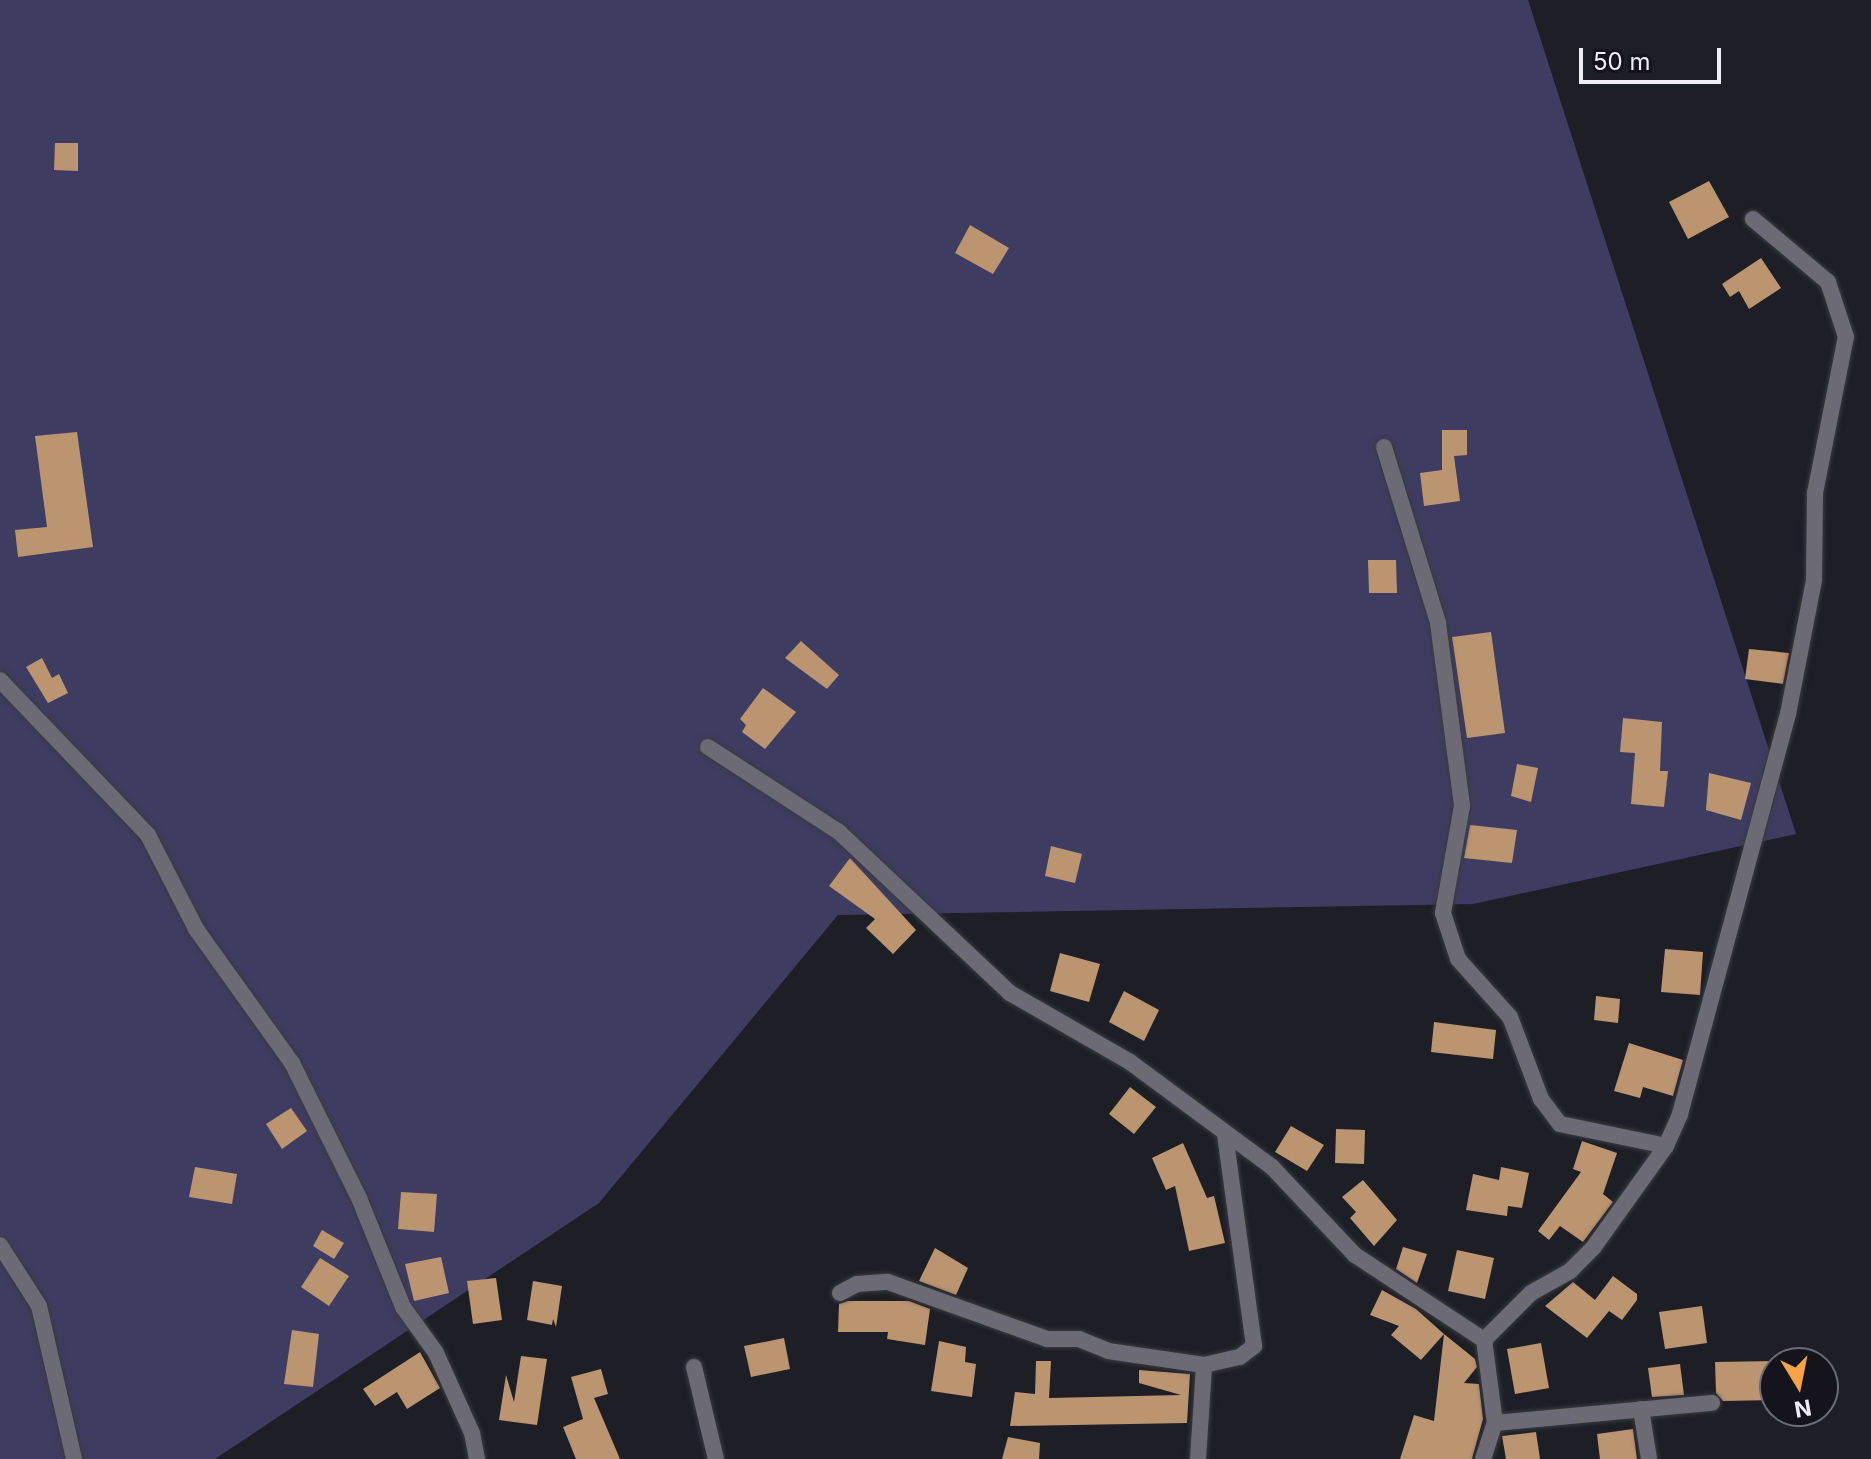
<!DOCTYPE html>
<html>
<head>
<meta charset="utf-8">
<style>
	body { margin:0 }
	#map { position:relative; width:1871px; height:1459px; overflow:hidden; background:#1e1e26; font-family:Inter,sans-serif }
	div>[style] { position:absolute }
	.green>* { inset:0; background:#3f3c61 }
	.building>* { inset:0; background:#bb9570 }
	.roads { filter:drop-shadow(0 0 2px #3a3a40) drop-shadow(0 0 2px #3a3a40) }
	.minor>* { height:16px; margin:-8px; padding:0 8px; transform-origin:8px; border-radius:8px; background:#6c6b75 }
	span { translate:-50% -50%; white-space:nowrap; text-align:center; line-height:1.15; -webkit-text-stroke:8px #15141c; paint-order:stroke }
	.north { position:absolute; left:1759px; top:1347px; width:80px; height:80px; box-sizing:border-box; background:#15141c; border:2px solid #6b6b72; border-radius:50%; rotate:170deg; font-size:22px; font-weight:700; line-height:32px; text-align:center; color:#ededf3 }
	.north::after { content:''; display:block; margin:auto; width:28px; height:36px; background:#f5a345; clip-path:polygon(50% 0,100% 100%,50% 72%,0 100%) }
	.scale { position:absolute; left:1579px; top:48px; width:142px; height:36px; box-sizing:border-box; border:4px solid #ededf3; border-top:0; padding-left:10px; font-size:24px; line-height:28px; white-space:nowrap; color:#ededf3; -webkit-text-stroke:6px #15141c; paint-order:stroke }
</style>
</head>
<body>
<div id="map">
	<div class="green">
		<i style="clip-path:polygon(0 0,1528px 0,1796px 834px,1473px 904px,838px 915px,599px 1203px,215px 1459px,0 1459px)"></i>
	</div>
	<div class="building">
		<i style="clip-path:polygon(55px 143px,78px 143px,78px 171px,54px 170px)"></i>
		<i style="clip-path:polygon(1709px 181px,1729px 217px,1688px 239px,1669px 202px)"></i>
		<i style="clip-path:polygon(970px 225px,1009px 248px,993px 274px,955px 253px)"></i>
		<i style="clip-path:polygon(1761px 258px,1781px 288px,1749px 309px,1739px 291px,1730px 297px,1722px 284px)"></i>
		<i style="clip-path:polygon(1442px 430px,1467px 430px,1467px 455px,1454px 456px,1460px 501px,1424px 506px,1420px 473px,1442px 470px)"></i>
		<i style="clip-path:polygon(77px 432px,93px 547px,18px 557px,15px 530px,47px 527px,35px 436px)"></i>
		<i style="clip-path:polygon(1368px 560px,1396px 560px,1397px 593px,1369px 593px)"></i>
		<i style="clip-path:polygon(1491px 632px,1505px 733px,1467px 738px,1452px 637px)"></i>
		<i style="clip-path:polygon(801px 641px,839px 675px,827px 689px,785px 658px)"></i>
		<i style="clip-path:polygon(1749px 649px,1789px 653px,1783px 684px,1745px 679px)"></i>
		<i style="clip-path:polygon(42px 658px,52px 678px,59px 674px,68px 693px,48px 703px,26px 667px)"></i>
		<i style="clip-path:polygon(763px 688px,796px 712px,765px 749px,742px 732px,746px 725px,740px 719px)"></i>
		<i style="clip-path:polygon(1623px 718px,1662px 722px,1660px 771px,1668px 771px,1664px 807px,1631px 804px,1635px 753px,1620px 752px)"></i>
		<i style="clip-path:polygon(1517px 764px,1538px 768px,1531px 802px,1511px 796px)"></i>
		<i style="clip-path:polygon(1709px 773px,1751px 783px,1741px 820px,1706px 810px)"></i>
		<i style="clip-path:polygon(1470px 825px,1517px 830px,1512px 863px,1464px 858px)"></i>
		<i style="clip-path:polygon(1051px 846px,1082px 854px,1075px 883px,1045px 876px)"></i>
		<i style="clip-path:polygon(850px 858px,916px 930px,893px 954px,866px 928px,875px 919px,829px 886px)"></i>
		<i style="clip-path:polygon(1665px 949px,1703px 952px,1700px 995px,1661px 992px)"></i>
		<i style="clip-path:polygon(1060px 953px,1100px 964px,1089px 1002px,1050px 991px)"></i>
		<i style="clip-path:polygon(1124px 991px,1159px 1010px,1144px 1041px,1109px 1022px)"></i>
		<i style="clip-path:polygon(1596px 996px,1620px 999px,1618px 1023px,1594px 1020px)"></i>
		<i style="clip-path:polygon(1434px 1022px,1496px 1030px,1493px 1059px,1431px 1052px)"></i>
		<i style="clip-path:polygon(1629px 1043px,1683px 1060px,1673px 1096px,1643px 1087px,1640px 1098px,1614px 1091px)"></i>
		<i style="clip-path:polygon(1130px 1087px,1156px 1107px,1134px 1134px,1109px 1114px)"></i>
		<i style="clip-path:polygon(291px 1108px,307px 1131px,282px 1149px,266px 1124px)"></i>
		<i style="clip-path:polygon(1291px 1126px,1324px 1145px,1307px 1171px,1275px 1152px)"></i>
		<i style="clip-path:polygon(1336px 1129px,1365px 1130px,1364px 1164px,1335px 1163px)"></i>
		<i style="clip-path:polygon(1582px 1141px,1617px 1153px,1603px 1194px,1613px 1202px,1583px 1242px,1560px 1226px,1549px 1240px,1538px 1231px,1581px 1172px,1573px 1169px)"></i>
		<i style="clip-path:polygon(1183px 1143px,1207px 1198px,1214px 1196px,1225px 1243px,1189px 1251px,1175px 1186px,1166px 1190px,1152px 1158px)"></i>
		<i style="clip-path:polygon(195px 1167px,237px 1174px,232px 1204px,189px 1197px)"></i>
		<i style="clip-path:polygon(1501px 1167px,1529px 1173px,1522px 1208px,1508px 1206px,1507px 1216px,1466px 1210px,1473px 1174px,1499px 1180px)"></i>
		<i style="clip-path:polygon(1363px 1180px,1397px 1220px,1374px 1246px,1350px 1218px,1356px 1212px,1342px 1197px)"></i>
		<i style="clip-path:polygon(401px 1192px,437px 1194px,434px 1232px,398px 1229px)"></i>
		<i style="clip-path:polygon(322px 1230px,344px 1243px,334px 1259px,313px 1246px)"></i>
		<i style="clip-path:polygon(1403px 1247px,1427px 1254px,1417px 1283px,1396px 1269px)"></i>
		<i style="clip-path:polygon(935px 1248px,968px 1268px,956px 1295px,919px 1281px)"></i>
		<i style="clip-path:polygon(1457px 1250px,1494px 1258px,1485px 1299px,1448px 1291px)"></i>
		<i style="clip-path:polygon(441px 1257px,449px 1293px,414px 1301px,405px 1264px)"></i>
		<i style="clip-path:polygon(320px 1258px,349px 1276px,329px 1306px,301px 1287px)"></i>
		<i style="clip-path:polygon(1613px 1276px,1637px 1294px,1637px 1300px,1622px 1320px,1609px 1311px,1587px 1338px,1545px 1306px,1573px 1282px,1595px 1300px)"></i>
		<i style="clip-path:polygon(496px 1278px,502px 1320px,473px 1324px,467px 1281px)"></i>
		<i style="clip-path:polygon(533px 1281px,562px 1286px,556px 1327px,553px 1319px,552px 1325px,527px 1320px)"></i>
		<i style="clip-path:polygon(1382px 1290px,1416px 1309px,1444px 1334px,1421px 1360px,1391px 1335px,1399px 1326px,1370px 1315px)"></i>
		<i style="clip-path:polygon(848px 1301px,909px 1301px,930px 1309px,925px 1345px,887px 1339px,888px 1332px,838px 1332px,839px 1304px)"></i>
		<i style="clip-path:polygon(1702px 1306px,1707px 1343px,1665px 1349px,1659px 1312px)"></i>
		<i style="clip-path:polygon(292px 1330px,319px 1334px,313px 1387px,284px 1384px)"></i>
		<i style="clip-path:polygon(1444px 1334px,1475px 1359px,1477px 1367px,1464px 1383px,1479px 1384px,1483px 1419px,1472px 1459px,1400px 1459px,1414px 1415px,1434px 1421px)"></i>
		<i style="clip-path:polygon(784px 1338px,790px 1369px,751px 1377px,744px 1346px)"></i>
		<i style="clip-path:polygon(939px 1341px,966px 1347px,965px 1362px,976px 1364px,972px 1397px,931px 1391px)"></i>
		<i style="clip-path:polygon(1541px 1343px,1549px 1388px,1515px 1394px,1507px 1349px)"></i>
		<i style="clip-path:polygon(420px 1352px,440px 1388px,407px 1409px,397px 1392px,375px 1406px,363px 1389px)"></i>
		<i style="clip-path:polygon(521px 1356px,547px 1359px,537px 1425px,499px 1420px,506px 1375px,514px 1402px)"></i>
		<i style="clip-path:polygon(1036px 1361px,1051px 1361px,1049px 1398px,1181px 1395px,1139px 1383px,1139px 1370px,1190px 1374px,1187px 1423px,1010px 1426px,1015px 1392px,1035px 1394px)"></i>
		<i style="clip-path:polygon(1775px 1361px,1775px 1400px,1723px 1401px,1716px 1393px,1715px 1362px)"></i>
		<i style="clip-path:polygon(1680px 1364px,1684px 1395px,1652px 1397px,1648px 1368px)"></i>
		<i style="clip-path:polygon(601px 1369px,608px 1394px,594px 1398px,620px 1459px,576px 1459px,563px 1427px,583px 1419px,571px 1377px)"></i>
		<i style="clip-path:polygon(1633px 1429px,1637px 1459px,1600px 1459px,1597px 1434px)"></i>
		<i style="clip-path:polygon(1536px 1432px,1540px 1459px,1506px 1459px,1502px 1436px)"></i>
		<i style="clip-path:polygon(1008px 1437px,1040px 1443px,1039px 1459px,1002px 1459px)"></i>
	</div>
	<div class="roads">
		<div class="minor">
			<i style="left:1384px;top:447px;width:184px;rotate:72.9deg"></i>
			<i style="left:1438px;top:623px;width:185px;rotate:82.5deg"></i>
			<i style="left:1462px;top:806px;width:109px;rotate:100.1deg"></i>
			<i style="left:1443px;top:913px;width:48px;rotate:71.9deg"></i>
			<i style="left:1458px;top:959px;width:78px;rotate:48.1deg"></i>
			<i style="left:1510px;top:1017px;width:88px;rotate:69.3deg"></i>
			<i style="left:1541px;top:1099px;width:31px;rotate:53deg"></i>
			<i style="left:1560px;top:1124px;width:108px;rotate:11.7deg"></i>
			<i style="left:0;top:680px;width:214px;rotate:46.3deg"></i>
			<i style="left:148px;top:835px;width:106px;rotate:62.9deg"></i>
			<i style="left:196px;top:929px;width:165px;rotate:54.4deg"></i>
			<i style="left:292px;top:1063px;width:151px;rotate:63.6deg"></i>
			<i style="left:359px;top:1198px;width:118px;rotate:68deg"></i>
			<i style="left:403px;top:1307px;width:57px;rotate:54.3deg"></i>
			<i style="left:436px;top:1353px;width:88px;rotate:65.8deg"></i>
			<i style="left:472px;top:1433px;width:26px;rotate:79deg"></i>
			<i style="left:708px;top:747px;width:156px;rotate:33deg"></i>
			<i style="left:839px;top:832px;width:235px;rotate:43.3deg"></i>
			<i style="left:1010px;top:993px;width:138px;rotate:29.9deg"></i>
			<i style="left:1130px;top:1062px;width:177px;rotate:36.5deg"></i>
			<i style="left:1272px;top:1167px;width:121px;rotate:46.7deg"></i>
			<i style="left:1355px;top:1255px;width:154px;rotate:33.4deg"></i>
			<i style="left:0;top:1245px;width:72px;rotate:57.4deg"></i>
			<i style="left:39px;top:1306px;width:157px;rotate:77.1deg"></i>
			<i style="left:840px;top:1293px;width:19px;rotate:-28deg"></i>
			<i style="left:857px;top:1284px;width:31px;rotate:-4deg"></i>
			<i style="left:888px;top:1282px;width:169px;rotate:19.7deg"></i>
			<i style="left:1047px;top:1339px;width:32px"></i>
			<i style="left:1079px;top:1339px;width:31px;rotate:22deg"></i>
			<i style="left:1108px;top:1351px;width:97px;rotate:8.3deg"></i>
			<i style="left:1204px;top:1365px;width:37px;rotate:-13deg"></i>
			<i style="left:1240px;top:1357px;width:18px;rotate:-38deg"></i>
			<i style="left:1254px;top:1346px;width:213px;rotate:-97.8deg"></i>
			<i style="left:694px;top:1367px;width:95px;rotate:76.6deg"></i>
			<i style="left:1641px;top:1409px;width:51px;rotate:80.9deg"></i>
			<i style="left:1495px;top:1423px;width:218px;rotate:-5.3deg"></i>
			<i style="left:1198px;top:1459px;width:94px;rotate:-86.3deg"></i>
			<i style="left:1483px;top:1459px;width:38px;rotate:-72deg"></i>
			<i style="left:1495px;top:1423px;width:84px;rotate:-97.5deg"></i>
			<i style="left:1484px;top:1340px;width:66px;rotate:-45deg"></i>
			<i style="left:1531px;top:1293px;width:45px;rotate:-29.4deg"></i>
			<i style="left:1570px;top:1271px;width:33px;rotate:-45deg"></i>
			<i style="left:1593px;top:1248px;width:125px;rotate:-54.4deg"></i>
			<i style="left:1666px;top:1146px;width:35px;rotate:-66deg"></i>
			<i style="left:1680px;top:1114px;width:414px;rotate:-74.9deg"></i>
			<i style="left:1788px;top:714px;width:136px;rotate:-79deg"></i>
			<i style="left:1814px;top:580px;width:87px;rotate:-89.3deg"></i>
			<i style="left:1815px;top:493px;width:159px;rotate:-78.8deg"></i>
			<i style="left:1846px;top:337px;width:58px;rotate:-108.1deg"></i>
			<i style="left:1828px;top:282px;width:98px;rotate:-140deg"></i>
		</div>
	</div>
	<div class="north">N</div>
	<div class="scale">50 m</div>
</div>
</body>
</html>
